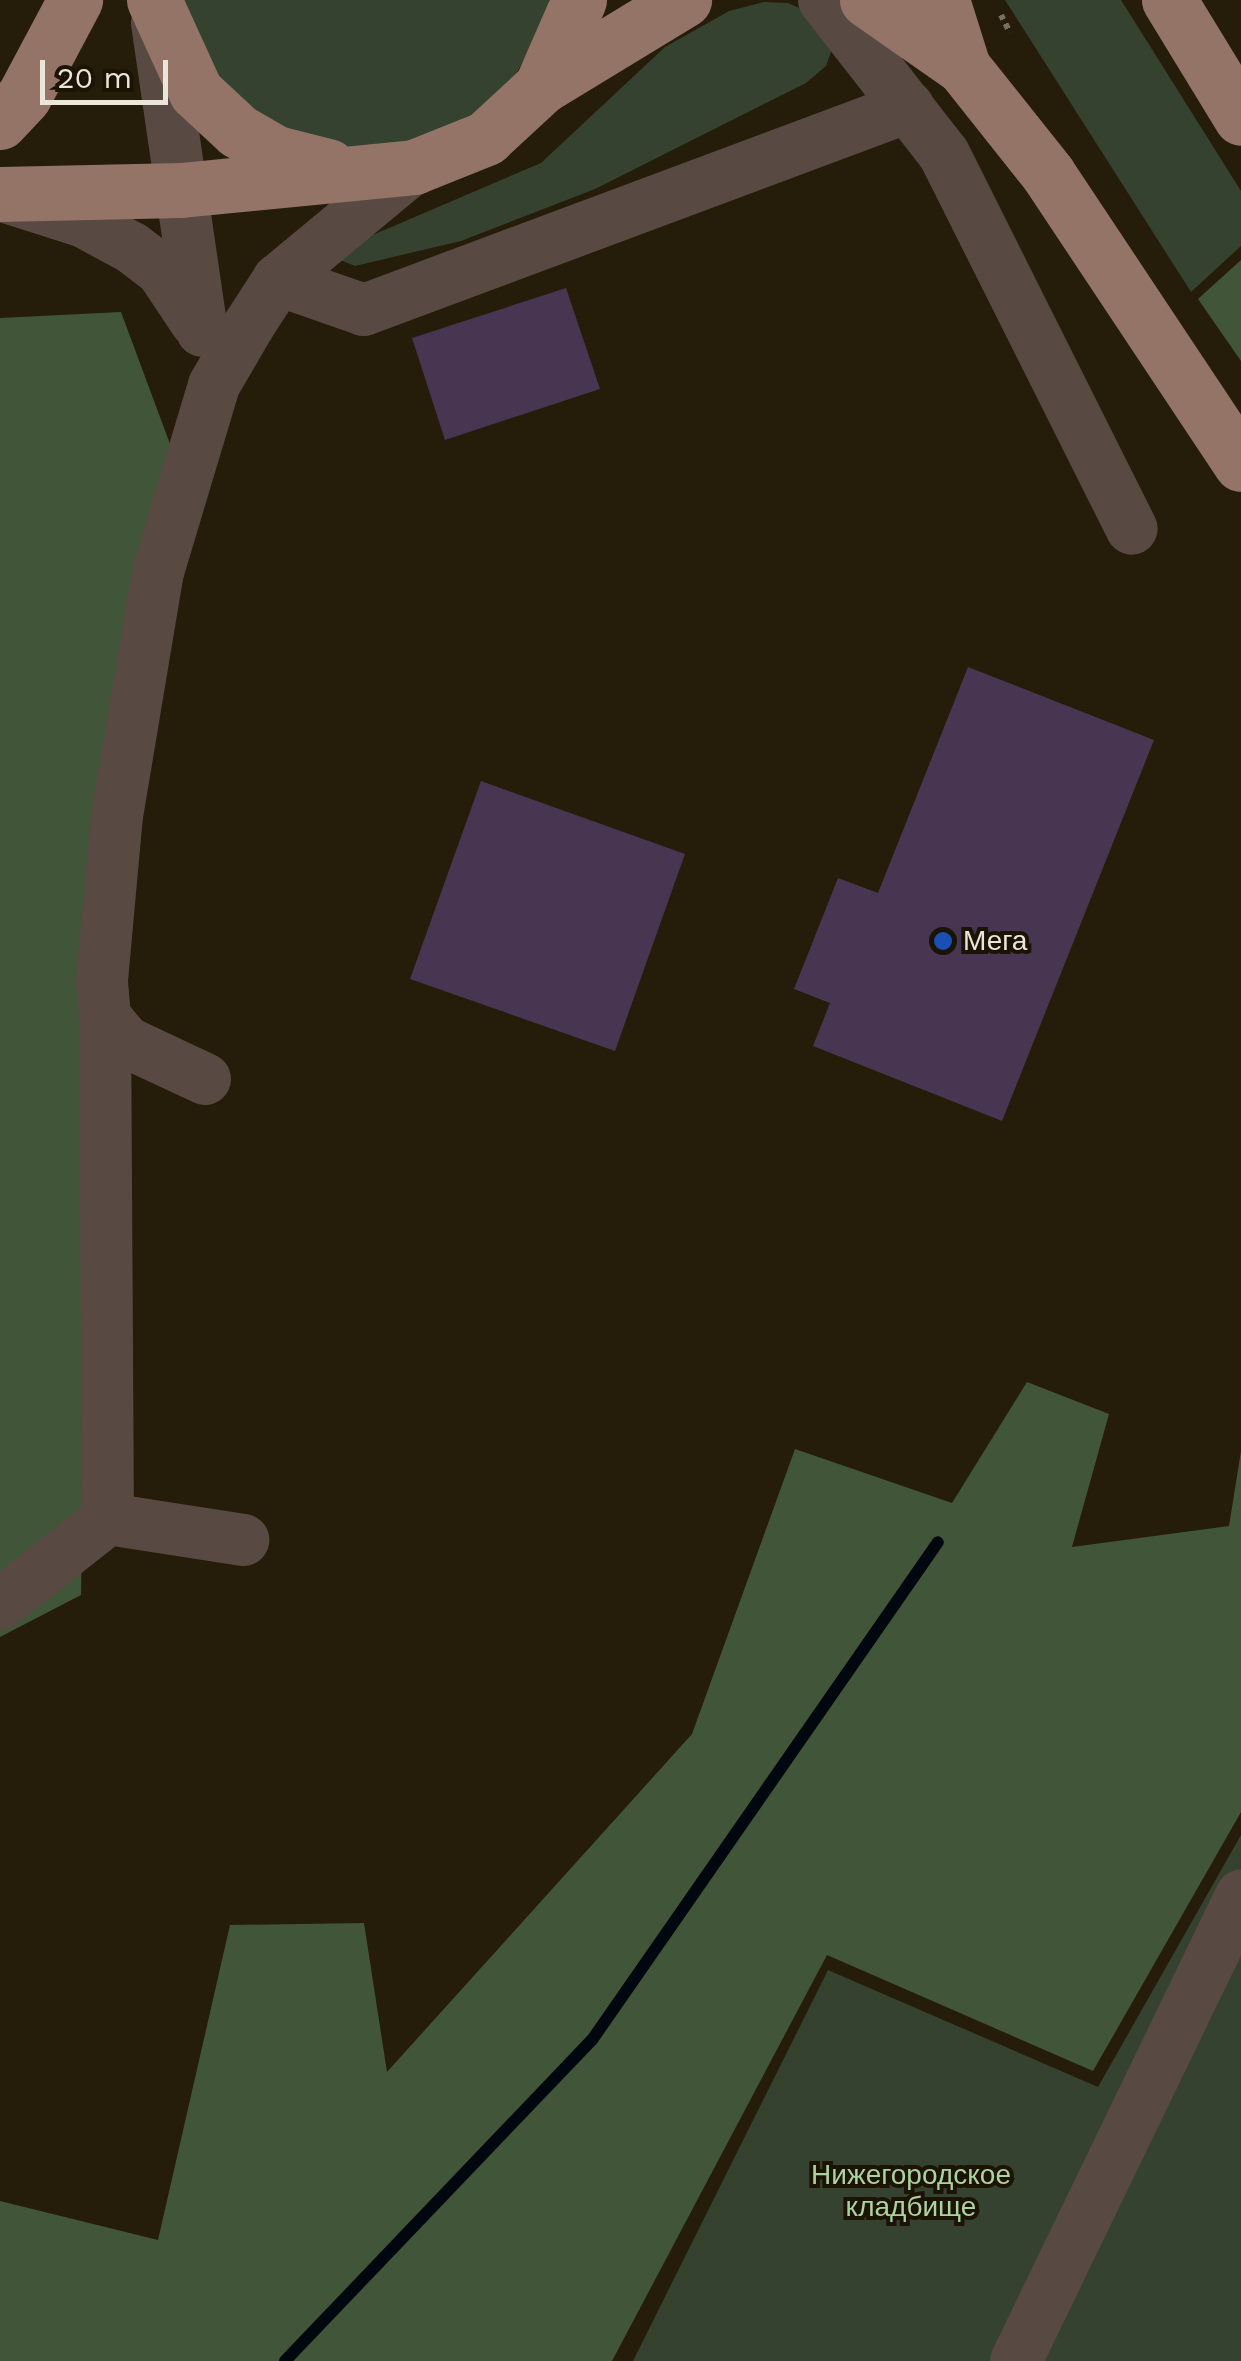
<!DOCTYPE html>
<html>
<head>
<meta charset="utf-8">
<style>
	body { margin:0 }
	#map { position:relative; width:1241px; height:2361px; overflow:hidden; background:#251c0a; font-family:"Work Sans",sans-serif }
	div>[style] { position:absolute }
	.green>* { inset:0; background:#354230 }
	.forest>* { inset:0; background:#415639 }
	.stream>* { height:12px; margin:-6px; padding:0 6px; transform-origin:6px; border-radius:6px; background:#00070f }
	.building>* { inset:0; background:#483551 }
	.path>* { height:6px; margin-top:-3px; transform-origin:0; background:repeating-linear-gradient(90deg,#776f60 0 5px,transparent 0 10px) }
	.minor>* { height:52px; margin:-26px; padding:0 26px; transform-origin:26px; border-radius:26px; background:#584942 }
	.major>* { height:55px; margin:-27.5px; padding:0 27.5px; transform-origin:27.5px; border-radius:27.5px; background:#937466 }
	.dots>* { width:28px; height:28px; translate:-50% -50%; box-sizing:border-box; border:5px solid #1b1303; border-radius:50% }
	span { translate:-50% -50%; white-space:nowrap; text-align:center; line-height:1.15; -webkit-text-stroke:8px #1b1303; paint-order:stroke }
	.poi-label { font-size:28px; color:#ece6da }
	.left { translate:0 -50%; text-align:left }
	.park-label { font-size:28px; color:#acd29d }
	.scale { position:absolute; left:40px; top:60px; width:128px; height:45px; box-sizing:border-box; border:5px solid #ece6da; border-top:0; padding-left:12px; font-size:30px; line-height:35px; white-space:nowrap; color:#ece6da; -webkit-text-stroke:8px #1b1303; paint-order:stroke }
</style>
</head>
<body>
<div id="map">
	<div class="green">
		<i style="clip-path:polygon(181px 0,549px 0,547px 17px,516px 74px,471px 117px,413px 142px,354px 148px,301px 138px,240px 102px,200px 53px)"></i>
		<i style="clip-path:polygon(1005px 0,1121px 0,1241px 191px,1241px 246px,1191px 292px)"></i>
		<i style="clip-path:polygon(764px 2px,788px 3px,815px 15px,836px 38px,826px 66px,806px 83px,595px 189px,461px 241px,355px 266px,335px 258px,340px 249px,541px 163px,665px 47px,729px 11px)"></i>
		<i style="clip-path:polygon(1241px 1835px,1241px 2361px,633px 2361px,828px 1970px,1098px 2087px)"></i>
	</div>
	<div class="forest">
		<i style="clip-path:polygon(1241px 260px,1241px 361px,1198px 299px)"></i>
		<i style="clip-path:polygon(121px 312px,170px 444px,86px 1304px,81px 1595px,0 1637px,0 318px)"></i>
		<i style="clip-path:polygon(1027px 1382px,1109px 1414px,1072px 1547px,1229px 1526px,1241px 1451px,1241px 1812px,1093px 2071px,827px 1955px,612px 2361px,0 2361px,0 2201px,158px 2240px,230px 1925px,364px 1923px,387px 2072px,692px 1734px,795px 1449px,952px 1503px)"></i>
	</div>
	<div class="stream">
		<i style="left:285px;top:2361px;width:444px;rotate:-46.3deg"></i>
		<i style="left:592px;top:2040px;width:606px;rotate:-55.21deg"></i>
	</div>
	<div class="building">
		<i style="clip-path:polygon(566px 288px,600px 389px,445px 440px,412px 338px)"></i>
		<i style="clip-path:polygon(968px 667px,1154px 740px,1002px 1121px,813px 1046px,830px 1003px,794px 989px,838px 878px,878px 893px)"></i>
		<i style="clip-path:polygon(481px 781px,685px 854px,615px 1051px,410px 979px)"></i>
	</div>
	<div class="path">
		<i style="left:1001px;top:15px;width:20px;rotate:63deg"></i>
	</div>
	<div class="minor">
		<i style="left:824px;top:0;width:195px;rotate:52.1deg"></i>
		<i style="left:944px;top:154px;width:419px;rotate:63.4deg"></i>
		<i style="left:157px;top:23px;width:311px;rotate:81.7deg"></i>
		<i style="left:9px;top:198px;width:79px;rotate:17.7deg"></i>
		<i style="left:84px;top:222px;width:55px;rotate:28.4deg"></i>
		<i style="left:132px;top:248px;width:38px;rotate:37deg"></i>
		<i style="left:162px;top:271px;width:61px;rotate:56.3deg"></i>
		<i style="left:278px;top:280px;width:91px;rotate:19.2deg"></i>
		<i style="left:364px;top:310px;width:581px;rotate:-20.46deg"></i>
		<i style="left:205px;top:1079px;width:87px;rotate:-154.9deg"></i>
		<i style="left:126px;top:1042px;width:33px;rotate:-130deg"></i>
		<i style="left:105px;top:1017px;width:37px;rotate:-95deg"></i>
		<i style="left:102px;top:980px;width:165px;rotate:-84.8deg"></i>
		<i style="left:117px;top:816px;width:247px;rotate:-80.5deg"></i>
		<i style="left:158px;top:572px;width:195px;rotate:-73.3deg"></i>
		<i style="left:214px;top:385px;width:69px;rotate:-59.7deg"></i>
		<i style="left:249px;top:325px;width:54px;rotate:-57.2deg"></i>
		<i style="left:278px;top:280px;width:177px;rotate:-39.7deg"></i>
		<i style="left:108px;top:1519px;width:137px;rotate:8.8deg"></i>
		<i style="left:0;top:1604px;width:137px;rotate:-38.2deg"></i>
		<i style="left:108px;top:1519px;width:502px;rotate:-90.34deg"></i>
		<i style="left:1016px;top:2361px;width:517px;rotate:-64.18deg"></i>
	</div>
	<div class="major">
		<i style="left:154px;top:0;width:101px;rotate:65.5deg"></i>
		<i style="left:196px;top:92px;width:57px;rotate:42.9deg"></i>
		<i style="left:238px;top:131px;width:44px;rotate:30.1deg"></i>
		<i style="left:276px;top:153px;width:54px;rotate:14deg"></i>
		<i style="left:867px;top:0;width:117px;rotate:34.9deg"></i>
		<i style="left:963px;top:67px;width:137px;rotate:51.5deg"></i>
		<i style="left:1048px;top:174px;width:348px;rotate:56.4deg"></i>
		<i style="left:942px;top:0;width:70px;rotate:72.6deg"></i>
		<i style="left:1169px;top:0;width:138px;rotate:58.6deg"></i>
		<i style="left:544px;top:85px;width:164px;rotate:-31.3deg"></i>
		<i style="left:0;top:122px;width:35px;rotate:-47deg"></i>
		<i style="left:24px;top:96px;width:109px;rotate:-62deg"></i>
		<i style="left:0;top:194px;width:181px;rotate:-1.3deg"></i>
		<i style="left:181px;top:190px;width:234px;rotate:-5.6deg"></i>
		<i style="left:414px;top:167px;width:78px;rotate:-21.9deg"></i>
		<i style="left:486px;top:138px;width:75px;rotate:-42.8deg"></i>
		<i style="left:541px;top:87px;width:95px;rotate:-66.4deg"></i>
	</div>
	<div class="dots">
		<i style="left:943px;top:941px;background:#1a4fb4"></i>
	</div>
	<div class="poi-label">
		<span class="left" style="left:963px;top:941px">Мега</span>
	</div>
	<div class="park-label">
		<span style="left:911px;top:2191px">Нижегородское<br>кладбище</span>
	</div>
	<div class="scale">20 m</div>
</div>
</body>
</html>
